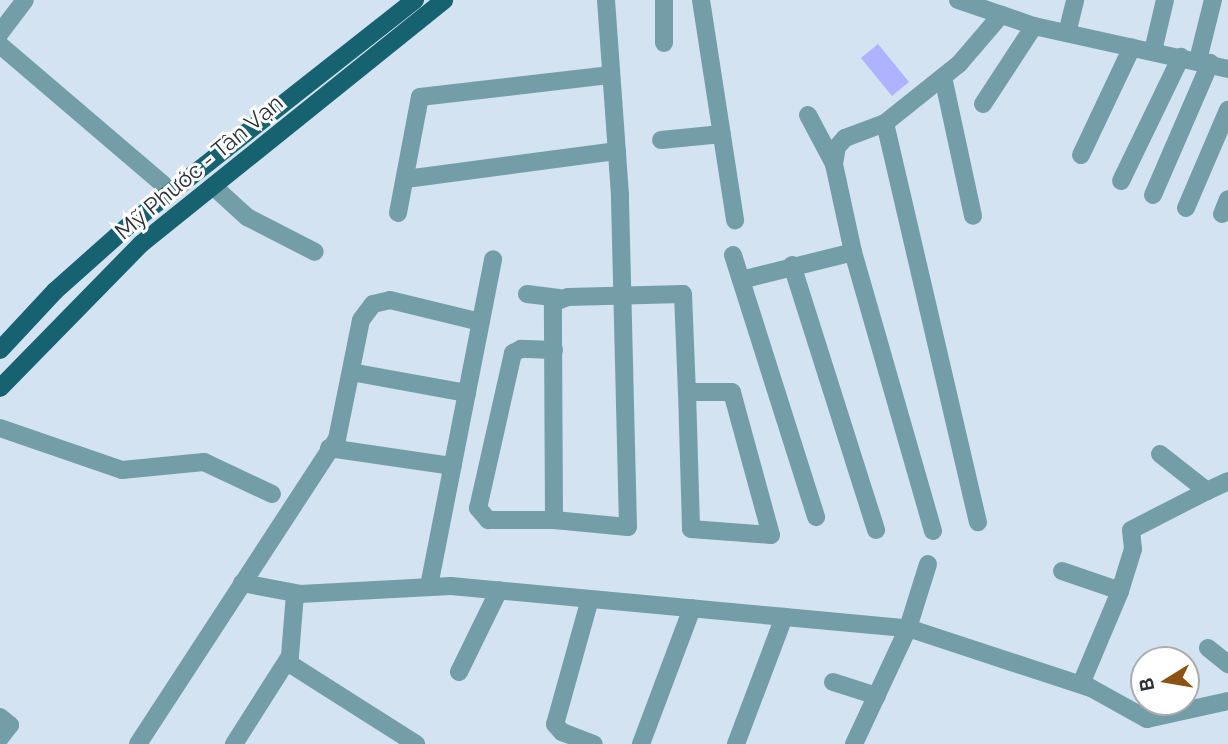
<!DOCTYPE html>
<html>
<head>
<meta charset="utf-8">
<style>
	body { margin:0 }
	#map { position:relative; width:1228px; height:744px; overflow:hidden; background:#d4e3f2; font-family:Raleway,sans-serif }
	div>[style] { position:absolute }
	.building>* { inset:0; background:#afb2fe }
	.minor>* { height:18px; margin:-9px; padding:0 9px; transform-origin:9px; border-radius:9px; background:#739ea8 }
	.major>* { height:18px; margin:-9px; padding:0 9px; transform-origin:9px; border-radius:9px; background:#166270 }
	span { translate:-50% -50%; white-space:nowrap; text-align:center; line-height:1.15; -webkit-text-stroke:6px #fff; paint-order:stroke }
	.street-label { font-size:23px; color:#2b3136 }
	.north { position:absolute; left:1130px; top:646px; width:70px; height:70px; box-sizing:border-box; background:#fff; border:2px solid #aaadaf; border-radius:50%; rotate:259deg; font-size:19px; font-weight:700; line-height:28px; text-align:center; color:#2b3136 }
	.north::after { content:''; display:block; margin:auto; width:24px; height:32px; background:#8d5111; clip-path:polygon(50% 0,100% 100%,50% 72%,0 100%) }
</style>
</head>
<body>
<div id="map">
	<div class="building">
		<i style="clip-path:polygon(878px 44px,909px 82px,892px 96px,861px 58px)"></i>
	</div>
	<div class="minor">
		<i style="left:664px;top:0;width:43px;rotate:90deg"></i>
		<i style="left:701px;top:0;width:223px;rotate:81.2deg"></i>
		<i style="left:958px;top:0;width:80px;rotate:18.9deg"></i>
		<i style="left:1034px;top:26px;width:199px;rotate:12.5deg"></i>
		<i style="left:0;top:33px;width:41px;rotate:-52.9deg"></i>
		<i style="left:1067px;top:33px;width:34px;rotate:-76deg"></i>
		<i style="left:0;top:45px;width:226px;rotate:40.5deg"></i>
		<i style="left:1153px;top:51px;width:52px;rotate:-76.8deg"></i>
		<i style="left:1198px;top:60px;width:62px;rotate:-76deg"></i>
		<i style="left:943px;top:77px;width:142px;rotate:77.8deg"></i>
		<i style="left:983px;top:104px;width:93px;rotate:-56.8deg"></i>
		<i style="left:808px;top:115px;width:55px;rotate:62deg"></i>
		<i style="left:885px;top:123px;width:410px;rotate:76.9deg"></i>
		<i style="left:661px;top:140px;width:61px;rotate:-5.6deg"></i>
		<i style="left:1081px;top:155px;width:119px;rotate:-64.7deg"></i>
		<i style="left:406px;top:179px;width:213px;rotate:-7.6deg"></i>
		<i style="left:1121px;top:181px;width:138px;rotate:-64.2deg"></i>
		<i style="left:213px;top:186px;width:46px;rotate:42.4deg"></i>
		<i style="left:247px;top:217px;width:76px;rotate:27.2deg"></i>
		<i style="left:1153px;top:195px;width:144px;rotate:-66.6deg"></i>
		<i style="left:1186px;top:208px;width:107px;rotate:-66.8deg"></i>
		<i style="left:398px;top:213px;width:118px;rotate:-79.3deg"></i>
		<i style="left:420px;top:97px;width:190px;rotate:-6.6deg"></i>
		<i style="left:1222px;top:214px;width:16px;rotate:-68deg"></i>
		<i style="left:733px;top:255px;width:275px;rotate:72.4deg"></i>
		<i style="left:792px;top:265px;width:278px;rotate:72.4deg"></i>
		<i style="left:741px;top:280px;width:115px;rotate:-14deg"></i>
		<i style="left:527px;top:294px;width:32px;rotate:7deg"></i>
		<i style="left:554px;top:350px;width:33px;rotate:-178deg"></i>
		<i style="left:521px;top:349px;width:9px;rotate:153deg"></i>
		<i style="left:513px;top:353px;width:159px;rotate:102.7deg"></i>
		<i style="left:478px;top:508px;width:16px;rotate:50deg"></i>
		<i style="left:488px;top:520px;width:66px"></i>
		<i style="left:554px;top:520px;width:74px;rotate:5.4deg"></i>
		<i style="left:628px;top:527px;width:332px;rotate:-91.4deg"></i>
		<i style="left:620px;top:195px;width:196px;rotate:-94.1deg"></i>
		<i style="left:351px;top:372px;width:118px;rotate:10.3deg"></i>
		<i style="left:0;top:428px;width:129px;rotate:19deg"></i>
		<i style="left:122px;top:470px;width:82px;rotate:-5.6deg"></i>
		<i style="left:204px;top:462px;width:75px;rotate:25.2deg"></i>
		<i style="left:329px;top:448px;width:125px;rotate:8.3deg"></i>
		<i style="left:1160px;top:454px;width:60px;rotate:38.2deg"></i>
		<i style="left:1207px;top:491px;width:23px;rotate:-25deg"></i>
		<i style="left:554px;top:520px;width:217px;rotate:-90.3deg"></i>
		<i style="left:553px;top:303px;width:16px;rotate:-22deg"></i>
		<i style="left:568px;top:297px;width:115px;rotate:-1.5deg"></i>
		<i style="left:683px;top:294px;width:98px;rotate:87.7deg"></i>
		<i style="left:687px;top:392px;width:137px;rotate:88.3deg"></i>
		<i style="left:691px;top:529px;width:80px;rotate:4.3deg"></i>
		<i style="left:771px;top:535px;width:148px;rotate:-105.3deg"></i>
		<i style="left:732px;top:392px;width:45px;rotate:180deg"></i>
		<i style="left:933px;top:531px;width:290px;rotate:-106deg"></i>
		<i style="left:853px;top:252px;width:90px;rotate:-102.2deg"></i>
		<i style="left:834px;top:164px;width:17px;rotate:-80deg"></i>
		<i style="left:837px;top:147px;width:12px;rotate:-48deg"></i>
		<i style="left:845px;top:138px;width:43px;rotate:-20.6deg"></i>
		<i style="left:885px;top:123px;width:95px;rotate:-38.6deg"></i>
		<i style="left:959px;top:64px;width:65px;rotate:-49.4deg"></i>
		<i style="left:1062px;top:571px;width:61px;rotate:19deg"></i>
		<i style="left:242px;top:583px;width:59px;rotate:10.7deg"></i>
		<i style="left:300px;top:594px;width:151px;rotate:-3deg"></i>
		<i style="left:451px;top:586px;width:459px;rotate:5.3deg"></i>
		<i style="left:908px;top:628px;width:193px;rotate:18.2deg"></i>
		<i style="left:1091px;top:688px;width:64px;rotate:29deg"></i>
		<i style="left:1147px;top:719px;width:83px;rotate:-12.5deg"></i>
		<i style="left:429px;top:586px;width:333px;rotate:-78.9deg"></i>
		<i style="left:590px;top:599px;width:130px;rotate:105.6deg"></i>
		<i style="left:555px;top:724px;width:11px;rotate:49deg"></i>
		<i style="left:562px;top:732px;width:34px;rotate:21deg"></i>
		<i style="left:1208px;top:648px;width:26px;rotate:39deg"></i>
		<i style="left:287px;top:662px;width:153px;rotate:32.4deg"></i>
		<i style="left:459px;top:672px;width:91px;rotate:-64deg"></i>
		<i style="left:833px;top:682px;width:46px;rotate:17.7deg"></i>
		<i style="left:1081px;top:684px;width:101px;rotate:-67.2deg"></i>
		<i style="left:1120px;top:591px;width:44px;rotate:-72.8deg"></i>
		<i style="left:1133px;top:549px;width:19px;rotate:-96deg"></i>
		<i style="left:1131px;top:530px;width:85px;rotate:-27.2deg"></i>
		<i style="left:0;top:717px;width:13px;rotate:39deg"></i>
		<i style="left:10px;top:725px;width:16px;rotate:128deg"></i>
		<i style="left:138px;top:744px;width:364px;rotate:-56.9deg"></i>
		<i style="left:337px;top:439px;width:121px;rotate:-78.6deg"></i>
		<i style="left:361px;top:320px;width:20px;rotate:-53deg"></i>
		<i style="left:373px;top:304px;width:17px;rotate:-13deg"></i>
		<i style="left:390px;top:300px;width:93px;rotate:13.7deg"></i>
		<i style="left:234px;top:744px;width:104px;rotate:-57.5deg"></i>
		<i style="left:290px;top:656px;width:62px;rotate:-85.4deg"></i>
		<i style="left:641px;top:744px;width:145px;rotate:-69.4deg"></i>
		<i style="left:736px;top:744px;width:136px;rotate:-69.3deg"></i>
		<i style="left:854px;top:744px;width:128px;rotate:-65deg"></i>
		<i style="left:908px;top:628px;width:67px;rotate:-72.6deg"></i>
	</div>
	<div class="major">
		<i style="left:0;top:350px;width:81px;rotate:-47deg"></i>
		<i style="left:55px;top:291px;width:99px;rotate:-41.7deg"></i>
		<i style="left:129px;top:225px;width:364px;rotate:-38.2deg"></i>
		<i style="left:0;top:388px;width:202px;rotate:-45.6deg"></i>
		<i style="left:141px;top:244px;width:389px;rotate:-38.8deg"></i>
	</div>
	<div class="street-label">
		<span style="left:199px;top:167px;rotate:-40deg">Mỹ Phước - Tân Vạn</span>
	</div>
	<div class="north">B</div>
</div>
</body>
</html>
